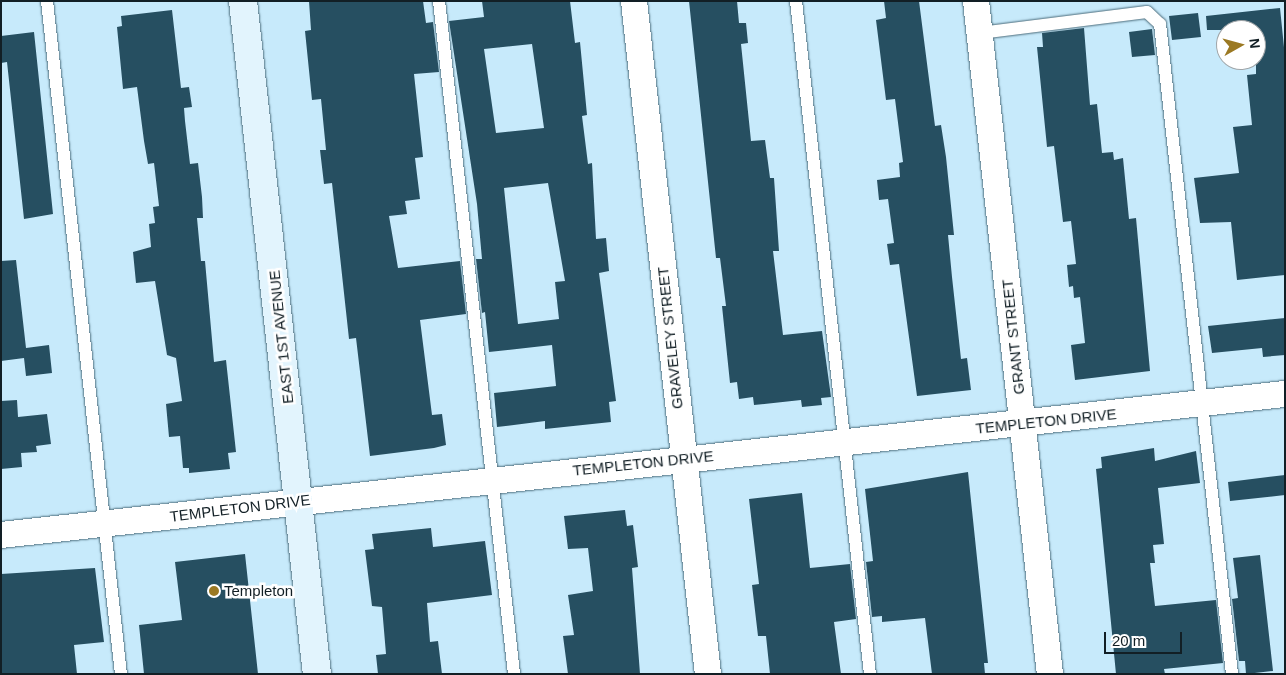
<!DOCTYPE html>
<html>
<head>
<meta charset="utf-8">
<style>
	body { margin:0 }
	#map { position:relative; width:1286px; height:675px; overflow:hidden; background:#c7eafb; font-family:Arial,sans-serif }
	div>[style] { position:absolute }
	.building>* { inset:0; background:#264f61 }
	.roads { filter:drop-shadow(0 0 1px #4b6b7a) drop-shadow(0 0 1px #4b6b7a) }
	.lane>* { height:12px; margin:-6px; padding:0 6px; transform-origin:6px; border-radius:6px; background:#fff }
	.street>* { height:26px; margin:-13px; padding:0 13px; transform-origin:13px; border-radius:13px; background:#fff }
	.secondary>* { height:28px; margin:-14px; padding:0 14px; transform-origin:14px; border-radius:14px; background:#e2f4fd }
	.dots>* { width:14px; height:14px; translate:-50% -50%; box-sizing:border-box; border:2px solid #fff; border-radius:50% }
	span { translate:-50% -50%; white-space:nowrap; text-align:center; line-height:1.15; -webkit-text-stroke:5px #fff; paint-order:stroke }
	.street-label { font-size:15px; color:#121f25 }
	.poi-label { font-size:15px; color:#121f25 }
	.left { translate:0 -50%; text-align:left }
	.frame { position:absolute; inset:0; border:2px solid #121f25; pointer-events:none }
	.north { position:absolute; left:1216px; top:20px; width:50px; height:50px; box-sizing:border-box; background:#fff; border:1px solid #a0a5a8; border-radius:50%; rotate:83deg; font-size:14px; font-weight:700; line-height:20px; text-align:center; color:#121f25 }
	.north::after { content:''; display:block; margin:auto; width:18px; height:22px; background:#9b7923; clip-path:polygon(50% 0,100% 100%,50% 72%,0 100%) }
	.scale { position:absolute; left:1104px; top:632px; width:78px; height:22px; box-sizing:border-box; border:2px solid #121f25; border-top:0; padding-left:6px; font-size:15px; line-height:18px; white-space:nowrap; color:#121f25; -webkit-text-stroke:4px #fff; paint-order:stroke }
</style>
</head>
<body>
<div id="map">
	<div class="building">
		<i style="clip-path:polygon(309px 1px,423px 1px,426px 23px,433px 22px,439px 72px,414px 74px,423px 157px,415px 158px,420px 199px,405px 201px,407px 214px,389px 216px,398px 268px,460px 261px,466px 314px,420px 320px,432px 415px,442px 414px,446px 445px,434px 448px,370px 456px,356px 338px,349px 339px,332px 183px,324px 184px,320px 150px,326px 150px,321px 99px,312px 100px,305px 31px,311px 30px)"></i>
		<i style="clip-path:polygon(evenodd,482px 1px,570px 1px,575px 43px,580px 42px,587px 115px,582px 116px,588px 164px,592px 163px,596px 239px,606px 238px,609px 271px,599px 273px,616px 401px,609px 402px,611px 422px,545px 429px,545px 421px,497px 427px,494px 393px,556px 386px,552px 345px,489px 352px,485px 312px,482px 313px,476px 259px,482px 259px,477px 204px,449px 21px,484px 17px,482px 1px,532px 44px,544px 128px,496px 133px,484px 49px,532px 44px,482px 1px,548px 183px,565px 281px,555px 282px,559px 319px,518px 324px,504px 188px,548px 183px)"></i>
		<i style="clip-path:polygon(689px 1px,737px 1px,739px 23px,746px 23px,748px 43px,741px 44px,751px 141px,765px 140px,770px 178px,774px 178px,779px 251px,773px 251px,783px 335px,822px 331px,831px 397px,821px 398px,822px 405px,802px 407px,801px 400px,754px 405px,753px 397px,739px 399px,737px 382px,730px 383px,722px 306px,726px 306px,720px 258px,716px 258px)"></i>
		<i style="clip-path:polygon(884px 1px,919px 1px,935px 126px,941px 125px,946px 157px,954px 235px,948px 235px,952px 277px,961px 359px,967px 358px,971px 390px,917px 396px,899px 264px,890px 265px,887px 244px,894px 243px,888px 199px,879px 200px,877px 180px,900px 177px,899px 163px,903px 162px,895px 99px,886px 100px,876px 20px,886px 18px)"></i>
		<i style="clip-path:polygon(1280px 8px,1285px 57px,1285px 275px,1237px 280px,1231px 222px,1200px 223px,1194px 178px,1239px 173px,1233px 127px,1252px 125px,1247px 75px,1256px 74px,1256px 30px,1207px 30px,1206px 16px)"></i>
		<i style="clip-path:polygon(172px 10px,181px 88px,189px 87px,192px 107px,184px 108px,185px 121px,190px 164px,198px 163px,202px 197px,203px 218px,197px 218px,201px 261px,205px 261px,214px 362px,226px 360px,236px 452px,228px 453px,230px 469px,189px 473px,189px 468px,183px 468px,180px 436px,169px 437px,166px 404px,182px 401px,176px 358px,167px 355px,155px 281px,136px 283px,133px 252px,151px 247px,149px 224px,155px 223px,153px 207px,159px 206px,154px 163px,148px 164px,144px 141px,137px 87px,123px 89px,117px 27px,122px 26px,121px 16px)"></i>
		<i style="clip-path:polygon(1198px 13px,1201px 37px,1172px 40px,1169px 16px)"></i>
		<i style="clip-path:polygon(1084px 28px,1090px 105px,1097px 104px,1102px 153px,1113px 152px,1114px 160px,1123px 158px,1129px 219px,1136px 218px,1150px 371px,1075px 380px,1071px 345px,1085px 343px,1080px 297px,1074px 298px,1073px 286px,1069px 287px,1067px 265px,1076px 264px,1071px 221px,1063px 222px,1054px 146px,1047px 147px,1037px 47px,1043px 47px,1042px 33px)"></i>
		<i style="clip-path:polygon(1152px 29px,1155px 55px,1132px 57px,1129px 32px)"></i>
		<i style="clip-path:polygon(34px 32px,53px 214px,24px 219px,7px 62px,1px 63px,1px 36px)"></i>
		<i style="clip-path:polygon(16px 260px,26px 348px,49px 345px,52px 373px,26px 376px,24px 358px,1px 361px,1px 261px)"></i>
		<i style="clip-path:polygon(1285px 318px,1285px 355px,1263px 357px,1262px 348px,1212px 353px,1208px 326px)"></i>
		<i style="clip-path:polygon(17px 400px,18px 417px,47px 414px,51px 444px,36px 446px,37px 452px,21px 453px,22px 467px,1px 469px,1px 401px)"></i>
		<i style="clip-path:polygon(1154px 448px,1155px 461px,1196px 451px,1200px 483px,1158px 488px,1164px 544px,1153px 545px,1155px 563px,1150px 563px,1155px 606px,1216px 600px,1223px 663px,1164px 669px,1165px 674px,1116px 674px,1096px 469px,1102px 468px,1101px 457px)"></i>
		<i style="clip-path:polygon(968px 472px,988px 663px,984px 663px,985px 674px,932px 674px,925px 618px,882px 622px,882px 616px,872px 617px,866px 562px,873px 561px,865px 489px)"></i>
		<i style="clip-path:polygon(1285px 475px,1285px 495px,1230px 501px,1228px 482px)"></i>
		<i style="clip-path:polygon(802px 493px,810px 568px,850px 564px,856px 619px,834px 622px,841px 674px,770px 674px,766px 636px,758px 636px,752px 585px,759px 584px,749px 499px)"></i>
		<i style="clip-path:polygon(625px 510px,627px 526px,633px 525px,638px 567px,632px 568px,640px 674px,568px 674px,563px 636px,574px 635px,568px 595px,593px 591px,588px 548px,568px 549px,564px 516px)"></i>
		<i style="clip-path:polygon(431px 528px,433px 547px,485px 541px,492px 595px,427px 603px,430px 642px,438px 641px,442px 674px,378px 674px,376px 655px,386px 654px,382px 607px,372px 606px,365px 550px,374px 549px,372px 534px)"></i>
		<i style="clip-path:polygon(245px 554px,258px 674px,144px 674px,139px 625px,182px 620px,175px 562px)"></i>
		<i style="clip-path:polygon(1260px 555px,1273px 671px,1246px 674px,1245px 661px,1239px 661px,1232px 599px,1238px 598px,1233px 558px)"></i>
		<i style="clip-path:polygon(95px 568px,104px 642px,74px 645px,77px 674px,1px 674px,1px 574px)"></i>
	</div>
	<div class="roads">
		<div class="lane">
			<i style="left:47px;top:1px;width:677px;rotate:83.73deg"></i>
			<i style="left:439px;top:1px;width:677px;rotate:83.64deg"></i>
			<i style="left:796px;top:1px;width:677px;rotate:83.73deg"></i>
			<i style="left:980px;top:33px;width:168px;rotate:-7.2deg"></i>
			<i style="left:1147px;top:12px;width:18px;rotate:43deg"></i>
			<i style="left:1160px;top:24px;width:654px;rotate:83.68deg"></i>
		</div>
		<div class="street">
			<i style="left:634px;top:1px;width:677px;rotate:83.73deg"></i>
			<i style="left:976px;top:1px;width:677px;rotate:83.73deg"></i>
			<i style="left:1px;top:535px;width:1292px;rotate:-6.27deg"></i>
		</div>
		<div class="secondary">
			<i style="left:243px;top:1px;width:677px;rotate:83.73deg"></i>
		</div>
	</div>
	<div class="dots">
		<i style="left:214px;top:591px;background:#9b7923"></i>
	</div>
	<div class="street-label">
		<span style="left:281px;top:337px;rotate:-96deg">EAST 1ST AVENUE</span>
		<span style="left:1013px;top:337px;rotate:-96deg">GRANT STREET</span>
		<span style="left:670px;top:338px;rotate:-96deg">GRAVELEY STREET</span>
		<span style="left:1046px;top:421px;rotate:-6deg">TEMPLETON DRIVE</span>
		<span style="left:643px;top:463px;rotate:-6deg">TEMPLETON DRIVE</span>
		<span style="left:240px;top:508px;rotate:-7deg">TEMPLETON DRIVE</span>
	</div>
	<div class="poi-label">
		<span class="left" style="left:224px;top:591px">Templeton</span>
	</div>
	<div class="frame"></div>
	<div class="north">N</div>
	<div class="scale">20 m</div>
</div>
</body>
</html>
